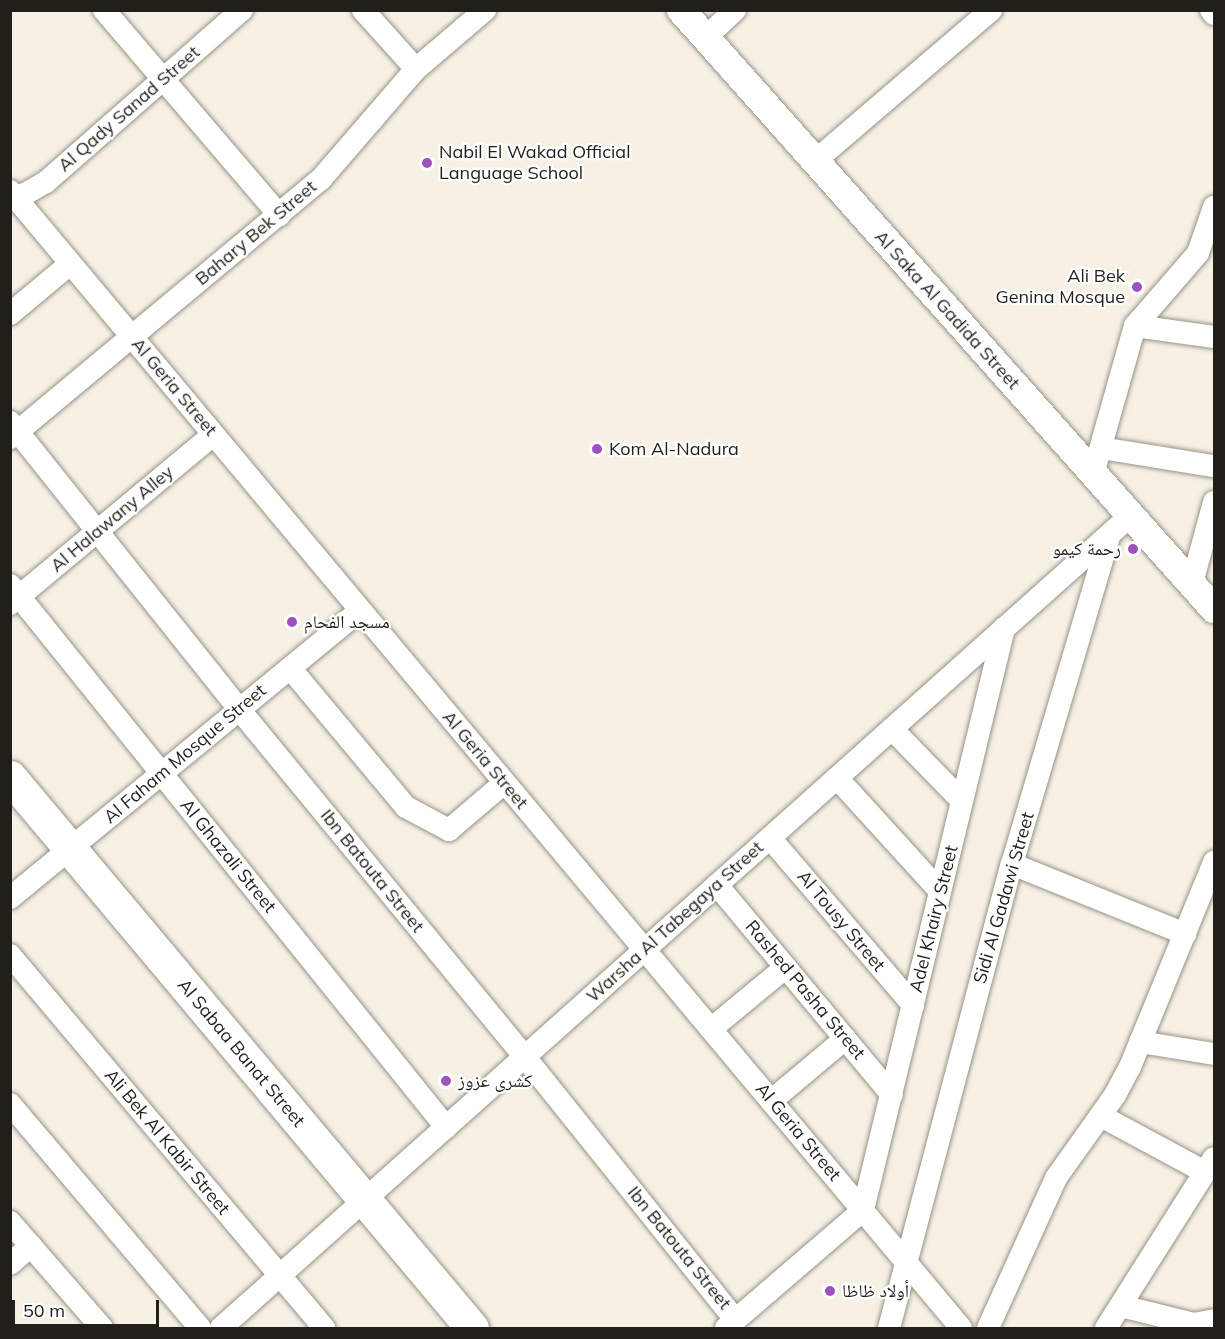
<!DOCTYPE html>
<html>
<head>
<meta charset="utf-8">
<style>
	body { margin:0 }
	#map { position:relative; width:1225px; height:1339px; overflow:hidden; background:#f6f1e4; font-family:Mulish,"Noto Naskh Arabic",sans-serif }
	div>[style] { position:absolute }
	.roads { filter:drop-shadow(0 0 2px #989387) drop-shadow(0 0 2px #989387) }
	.minor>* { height:22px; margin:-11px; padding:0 11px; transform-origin:11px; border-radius:11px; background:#fff }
	.tertiary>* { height:28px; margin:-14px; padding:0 14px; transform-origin:14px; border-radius:14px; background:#fff }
	.primary>* { height:33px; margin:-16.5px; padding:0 16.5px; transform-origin:16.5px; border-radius:16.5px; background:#fff }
	.dots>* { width:16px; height:16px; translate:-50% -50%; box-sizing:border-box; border:3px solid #fff; border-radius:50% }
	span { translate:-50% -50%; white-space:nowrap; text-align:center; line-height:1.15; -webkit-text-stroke:4.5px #fff; paint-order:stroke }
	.street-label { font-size:18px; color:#211f1a }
	.poi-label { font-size:18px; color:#211f1a }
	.left { translate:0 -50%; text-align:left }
	.right { translate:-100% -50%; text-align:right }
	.frame { position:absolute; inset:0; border:12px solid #211f1a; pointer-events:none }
	.scale { position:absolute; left:12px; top:1300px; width:147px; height:27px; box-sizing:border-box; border:3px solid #211f1a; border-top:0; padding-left:8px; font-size:18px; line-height:21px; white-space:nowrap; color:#211f1a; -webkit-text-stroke:4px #fff; paint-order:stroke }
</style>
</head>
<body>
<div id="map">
	<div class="roads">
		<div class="minor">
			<i style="left:104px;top:10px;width:270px;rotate:49.5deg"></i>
			<i style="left:363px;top:10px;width:79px;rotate:48.1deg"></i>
			<i style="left:1211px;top:10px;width:5px;rotate:53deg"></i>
			<i style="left:705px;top:38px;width:41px;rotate:-43deg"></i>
			<i style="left:815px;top:161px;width:232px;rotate:-40.6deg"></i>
			<i style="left:10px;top:191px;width:1482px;rotate:50.09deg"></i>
			<i style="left:10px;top:197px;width:15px;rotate:-11deg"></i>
			<i style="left:25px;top:194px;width:24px;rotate:-30deg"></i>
			<i style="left:46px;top:182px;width:261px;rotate:-41.3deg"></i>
			<i style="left:10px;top:314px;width:78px;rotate:-39.8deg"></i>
			<i style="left:1135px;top:326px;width:80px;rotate:7.9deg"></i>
			<i style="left:10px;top:422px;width:367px;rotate:51.4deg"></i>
			<i style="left:239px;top:709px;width:449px;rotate:50.6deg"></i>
			<i style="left:524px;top:1056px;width:337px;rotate:51.3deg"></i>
			<i style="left:10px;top:438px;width:405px;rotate:-39.8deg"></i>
			<i style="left:321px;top:179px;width:145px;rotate:-49.2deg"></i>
			<i style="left:416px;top:69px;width:91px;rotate:-40.5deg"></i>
			<i style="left:1101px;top:448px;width:114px;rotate:9.1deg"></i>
			<i style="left:1093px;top:474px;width:154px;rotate:-74.2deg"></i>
			<i style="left:1135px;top:326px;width:96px;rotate:-49.2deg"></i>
			<i style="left:1198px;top:253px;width:49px;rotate:-70.8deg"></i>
			<i style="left:1192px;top:583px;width:84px;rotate:-74.8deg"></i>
			<i style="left:10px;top:585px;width:696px;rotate:51.19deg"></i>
			<i style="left:10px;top:604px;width:264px;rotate:-39.8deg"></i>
			<i style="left:290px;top:668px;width:181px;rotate:50.2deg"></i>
			<i style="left:406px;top:807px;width:49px;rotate:28.1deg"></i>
			<i style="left:449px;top:830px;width:72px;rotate:-40.5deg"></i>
			<i style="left:892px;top:729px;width:100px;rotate:45.8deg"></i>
			<i style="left:837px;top:778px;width:153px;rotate:47.7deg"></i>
			<i style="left:770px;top:838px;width:220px;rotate:49.4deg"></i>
			<i style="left:1012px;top:864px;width:187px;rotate:22deg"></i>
			<i style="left:717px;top:885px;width:273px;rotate:50.2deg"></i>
			<i style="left:10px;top:898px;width:453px;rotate:-39.4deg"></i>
			<i style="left:10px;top:955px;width:488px;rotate:49.9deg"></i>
			<i style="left:711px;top:1029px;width:97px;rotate:-39.6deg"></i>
			<i style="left:1140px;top:1042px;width:75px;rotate:9.2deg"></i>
			<i style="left:771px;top:1101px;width:97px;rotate:-40deg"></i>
			<i style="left:10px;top:1104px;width:294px;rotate:49.7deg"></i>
			<i style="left:1101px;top:1116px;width:118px;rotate:28.3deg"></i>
			<i style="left:10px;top:1222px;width:140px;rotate:49deg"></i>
			<i style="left:10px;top:1264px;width:28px;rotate:-41deg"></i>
			<i style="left:1121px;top:1306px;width:75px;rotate:13.9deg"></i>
			<i style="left:1194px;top:1324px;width:20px;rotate:-11deg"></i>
			<i style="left:221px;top:1328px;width:1219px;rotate:-41.77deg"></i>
			<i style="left:726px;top:1328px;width:181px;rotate:-40.7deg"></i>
			<i style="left:863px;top:1210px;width:599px;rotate:-76.38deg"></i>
			<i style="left:889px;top:1328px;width:480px;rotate:-75.2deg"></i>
			<i style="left:1012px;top:864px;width:342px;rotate:-73.5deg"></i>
			<i style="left:988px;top:1328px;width:165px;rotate:-65.6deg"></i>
			<i style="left:1056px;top:1178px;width:102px;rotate:-54.6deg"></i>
			<i style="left:1115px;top:1095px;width:32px;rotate:-62deg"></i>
			<i style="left:1130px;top:1067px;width:222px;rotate:-67.7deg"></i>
			<i style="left:1106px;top:1328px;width:201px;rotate:-57.6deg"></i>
		</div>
		<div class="tertiary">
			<i style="left:681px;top:10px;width:802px;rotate:48.34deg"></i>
		</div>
		<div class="primary">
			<i style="left:10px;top:777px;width:719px;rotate:50.02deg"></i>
		</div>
	</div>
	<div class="dots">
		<i style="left:427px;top:163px;background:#9e51c3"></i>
		<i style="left:1137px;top:287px;background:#9e51c3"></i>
		<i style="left:597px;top:449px;background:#9e51c3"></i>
		<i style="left:1133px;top:549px;background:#9e51c3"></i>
		<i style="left:292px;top:622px;background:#9e51c3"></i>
		<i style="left:446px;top:1081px;background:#9e51c3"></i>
		<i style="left:830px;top:1291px;background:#9e51c3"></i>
	</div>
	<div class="street-label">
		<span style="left:129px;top:109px;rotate:-41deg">Al Qady Sanad Street</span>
		<span style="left:256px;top:233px;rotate:-40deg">Bahary Bek Street</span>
		<span style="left:947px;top:310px;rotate:48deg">Al Saka Al Gadida Street</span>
		<span style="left:174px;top:387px;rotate:50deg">Al Geria Street</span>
		<span style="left:112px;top:519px;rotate:-40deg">Al Halawany Alley</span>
		<span style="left:185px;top:754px;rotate:-40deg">Al Faham Mosque Street</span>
		<span style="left:485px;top:760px;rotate:50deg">Al Geria Street</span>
		<span style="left:228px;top:856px;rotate:51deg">Al Ghazali Street</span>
		<span style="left:372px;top:871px;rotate:51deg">Ibn Batouta Street</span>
		<span style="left:1004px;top:898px;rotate:-74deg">Sidi Al Gadawi Street</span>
		<span style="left:934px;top:919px;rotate:-76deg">Adel Khairy Street</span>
		<span style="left:841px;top:921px;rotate:50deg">Al Tousy Street</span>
		<span style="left:675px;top:922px;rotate:-42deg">Warsha Al Tabegaya Street</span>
		<span style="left:805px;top:990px;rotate:50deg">Rashed Pasha Street</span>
		<span style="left:241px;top:1053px;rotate:50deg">Al Sabaa Banat Street</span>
		<span style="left:798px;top:1132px;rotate:50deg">Al Geria Street</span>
		<span style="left:167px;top:1142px;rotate:50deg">Ali Bek Al Kabir Street</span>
		<span style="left:679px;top:1248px;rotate:51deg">Ibn Batouta Street</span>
	</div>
	<div class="poi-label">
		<span class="left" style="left:439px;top:163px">Nabil El Wakad Official<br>Language School</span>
		<span class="right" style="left:1125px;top:287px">Ali Bek<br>Genina Mosque</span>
		<span class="left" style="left:609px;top:449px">Kom Al-Nadura</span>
		<span class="right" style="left:1121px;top:549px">رحمة كيمو</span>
		<span class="left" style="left:304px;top:622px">مسجد الفحام</span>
		<span class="left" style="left:458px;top:1081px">كشرى عزوز</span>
		<span class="left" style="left:842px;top:1291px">أولاد ظاظا</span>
	</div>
	<div class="frame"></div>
	<div class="scale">50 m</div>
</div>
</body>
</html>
